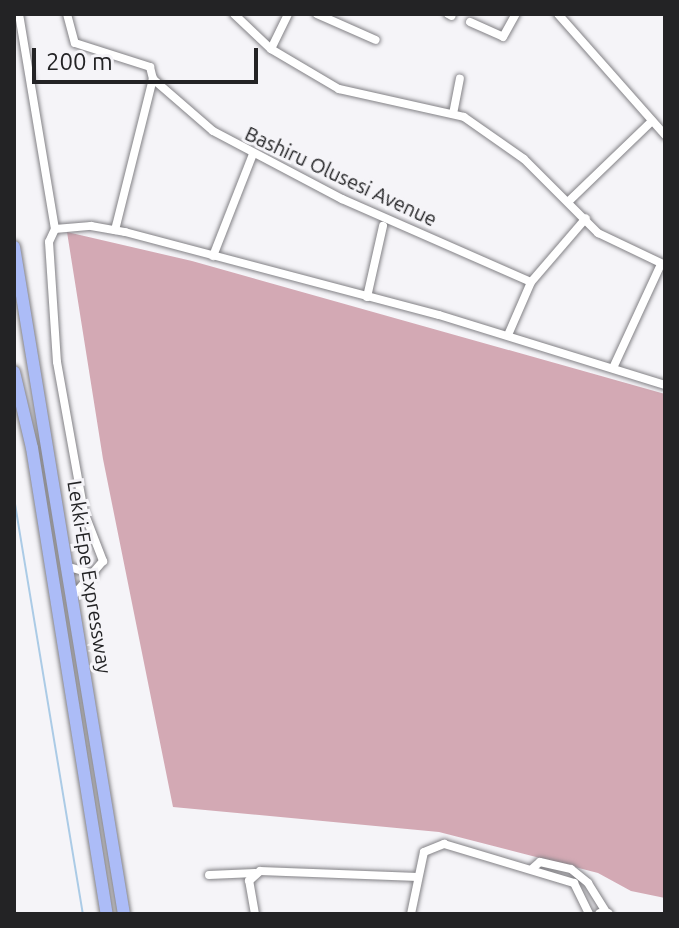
<!DOCTYPE html>
<html>
<head>
<meta charset="utf-8">
<style>
	body { margin:0 }
	#map { position:relative; width:679px; height:928px; overflow:hidden; background:#f5f4f8; font-family:Ubuntu,sans-serif }
	div>[style] { position:absolute }
	.forest>* { inset:0; background:#d3a9b4 }
	.stream>* { height:2px; margin:-1px; padding:0 1px; transform-origin:1px; border-radius:1px; background:#abcbe6 }
	.roads { filter:drop-shadow(0 0 2px #828185) drop-shadow(0 0 2px #828185) }
	.minor>* { height:8px; margin:-4px; padding:0 4px; transform-origin:4px; border-radius:4px; background:#fff }
	.tertiary>* { height:10px; margin:-5px; padding:0 5px; transform-origin:5px; border-radius:5px; background:#fff }
	.trunk>* { height:12px; margin:-6px; padding:0 6px; transform-origin:6px; border-radius:6px; background:#acbcf7 }
	span { translate:-50% -50%; white-space:nowrap; text-align:center; line-height:1.15; -webkit-text-stroke:6px #f5f4f8; paint-order:stroke }
	.street-label { font-size:20px; color:#232325 }
	.frame { position:absolute; inset:0; border:16px solid #232325; pointer-events:none }
	.scale { position:absolute; left:32px; top:48px; width:226px; height:36px; box-sizing:border-box; border:4px solid #232325; border-top:0; padding-left:10px; font-size:24px; line-height:28px; white-space:nowrap; color:#232325; -webkit-text-stroke:6px #f5f4f8; paint-order:stroke }
</style>
</head>
<body>
<div id="map">
	<div class="forest">
		<i style="clip-path:polygon(67px 232px,192px 261px,665px 394px,665px 898px,631px 891px,598px 873px,439px 832px,173px 807px,103px 459px)"></i>
	</div>
	<div class="stream">
		<i style="left:14px;top:498px;width:422px;rotate:80.6deg"></i>
	</div>
	<div class="roads">
		<div class="minor">
			<i style="left:19px;top:14px;width:218px;rotate:80.5deg"></i>
			<i style="left:55px;top:229px;width:14px;rotate:115deg"></i>
			<i style="left:49px;top:242px;width:120px;rotate:86.2deg"></i>
			<i style="left:57px;top:362px;width:152px;rotate:79.8deg"></i>
			<i style="left:84px;top:512px;width:53px;rotate:68.8deg"></i>
			<i style="left:103px;top:561px;width:45px;rotate:130.5deg"></i>
			<i style="left:67px;top:14px;width:30px;rotate:75deg"></i>
			<i style="left:75px;top:43px;width:79px;rotate:17.7deg"></i>
			<i style="left:150px;top:67px;width:12px;rotate:76deg"></i>
			<i style="left:153px;top:79px;width:79px;rotate:40.9deg"></i>
			<i style="left:213px;top:131px;width:146px;rotate:27.8deg"></i>
			<i style="left:342px;top:199px;width:206px;rotate:23.7deg"></i>
			<i style="left:234px;top:14px;width:51px;rotate:43.4deg"></i>
			<i style="left:271px;top:49px;width:79px;rotate:30.5deg"></i>
			<i style="left:339px;top:89px;width:128px;rotate:12.6deg"></i>
			<i style="left:464px;top:117px;width:73px;rotate:35deg"></i>
			<i style="left:524px;top:159px;width:105px;rotate:45deg"></i>
			<i style="left:598px;top:233px;width:74px;rotate:25.5deg"></i>
			<i style="left:317px;top:14px;width:64px;rotate:23.8deg"></i>
			<i style="left:448px;top:14px;width:4px;rotate:27deg"></i>
			<i style="left:558px;top:14px;width:162px;rotate:48.5deg"></i>
			<i style="left:470px;top:22px;width:36px;rotate:24deg"></i>
			<i style="left:503px;top:37px;width:26px;rotate:-61deg"></i>
			<i style="left:271px;top:49px;width:39px;rotate:-64deg"></i>
			<i style="left:453px;top:114px;width:36px;rotate:-79deg"></i>
			<i style="left:570px;top:200px;width:114px;rotate:-43.9deg"></i>
			<i style="left:55px;top:229px;width:36px;rotate:-5deg"></i>
			<i style="left:91px;top:226px;width:35px;rotate:10deg"></i>
			<i style="left:125px;top:232px;width:325px;rotate:14.8deg"></i>
			<i style="left:439px;top:315px;width:237px;rotate:17.2deg"></i>
			<i style="left:115px;top:230px;width:156px;rotate:-75.9deg"></i>
			<i style="left:213px;top:256px;width:110px;rotate:-68.6deg"></i>
			<i style="left:367px;top:297px;width:73px;rotate:-77.3deg"></i>
			<i style="left:508px;top:335px;width:58px;rotate:-66.5deg"></i>
			<i style="left:531px;top:282px;width:84px;rotate:-49.3deg"></i>
			<i style="left:613px;top:368px;width:115px;rotate:-65.2deg"></i>
			<i style="left:69px;top:567px;width:26px;rotate:16deg"></i>
			<i style="left:533px;top:868px;width:9px;rotate:-41deg"></i>
			<i style="left:540px;top:862px;width:32px;rotate:13deg"></i>
			<i style="left:571px;top:869px;width:22px;rotate:39deg"></i>
			<i style="left:588px;top:883px;width:36px;rotate:58deg"></i>
			<i style="left:209px;top:875px;width:46px;rotate:-2.5deg"></i>
			<i style="left:255px;top:914px;width:34px;rotate:-100deg"></i>
			<i style="left:249px;top:881px;width:15px;rotate:-42deg"></i>
			<i style="left:260px;top:871px;width:158px;rotate:2.2deg"></i>
			<i style="left:411px;top:914px;width:63px;rotate:-78.2deg"></i>
			<i style="left:424px;top:852px;width:22px;rotate:-22deg"></i>
			<i style="left:444px;top:844px;width:136px;rotate:16.7deg"></i>
			<i style="left:574px;top:883px;width:34px;rotate:64deg"></i>
		</div>
		<div class="tertiary">
			<i style="left:600px;top:914px;width:8px"></i>
		</div>
		<div class="trunk">
			<i style="left:14px;top:247px;width:676px;rotate:80.64deg"></i>
			<i style="left:14px;top:372px;width:78px;rotate:76.7deg"></i>
			<i style="left:32px;top:448px;width:472px;rotate:80.9deg"></i>
		</div>
	</div>
	<div class="street-label">
		<span style="left:341px;top:176px;rotate:25deg">Bashiru Olusesi Avenue</span>
		<span style="left:90px;top:577px;rotate:81deg">Lekki-Epe Expressway</span>
	</div>
	<div class="frame"></div>
	<div class="scale">200 m</div>
</div>
</body>
</html>
